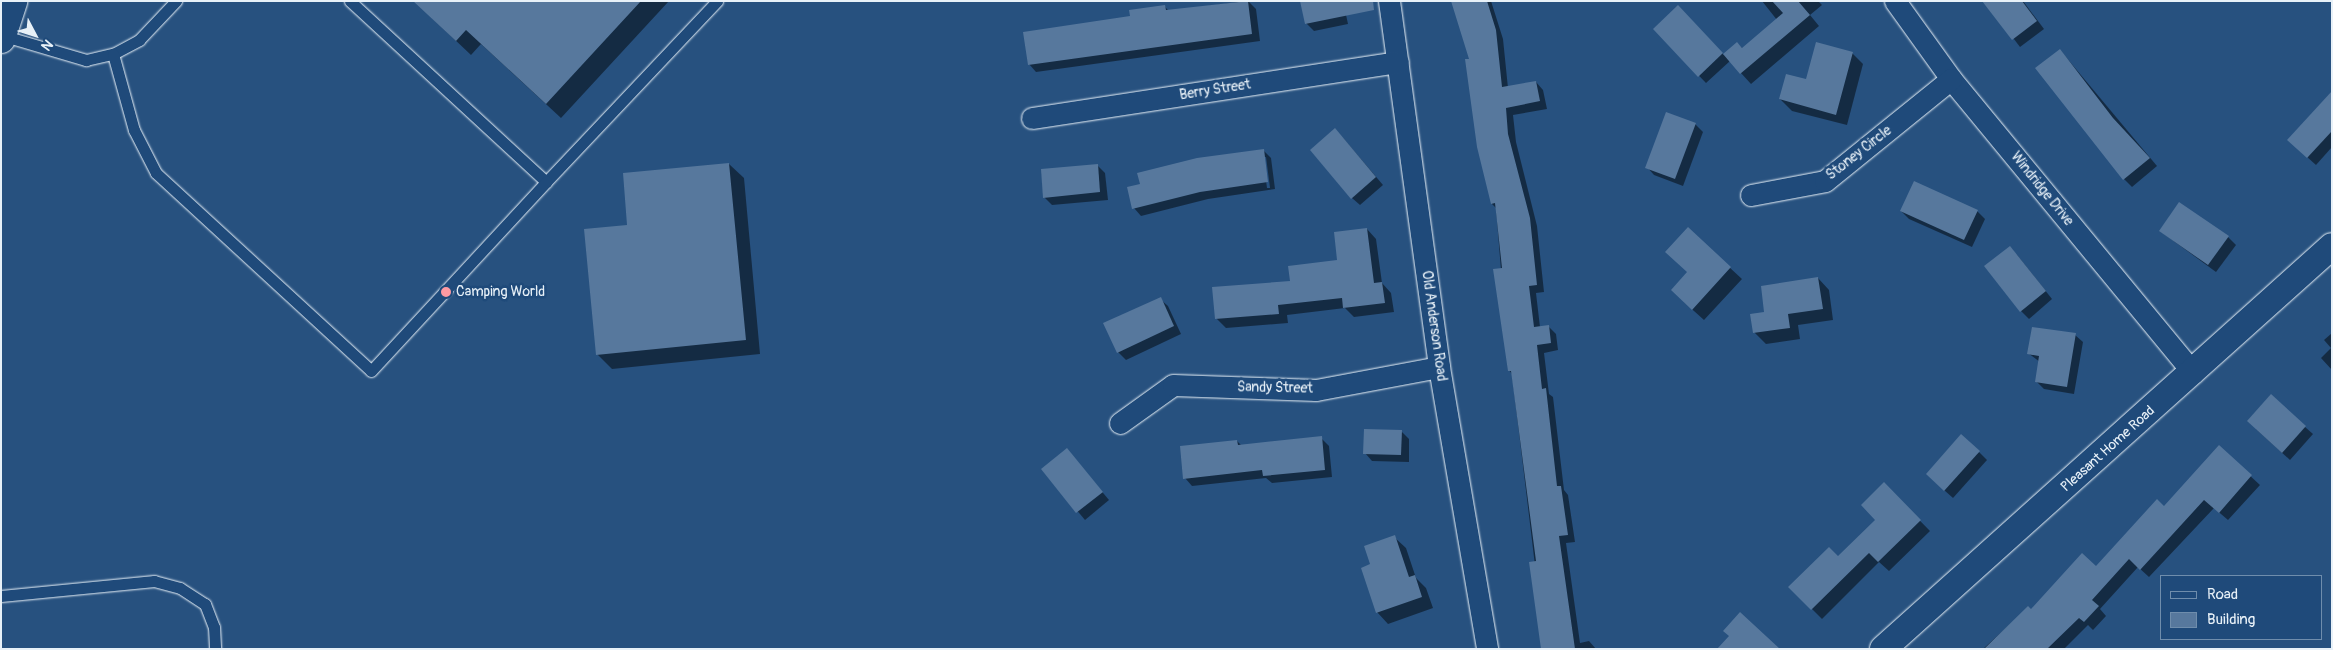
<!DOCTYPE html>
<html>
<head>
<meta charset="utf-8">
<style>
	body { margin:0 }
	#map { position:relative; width:2333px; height:650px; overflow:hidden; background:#27517f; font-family:Pangolin,sans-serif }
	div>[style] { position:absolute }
	.shadow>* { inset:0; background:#0007 }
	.building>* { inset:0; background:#57789d }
	.roads { filter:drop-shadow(0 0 1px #e8f1f8) drop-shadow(0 0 1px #e8f1f8) }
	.service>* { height:11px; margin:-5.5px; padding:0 5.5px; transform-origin:5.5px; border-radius:5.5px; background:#1f4a7a }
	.minor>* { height:21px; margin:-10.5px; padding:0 10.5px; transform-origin:10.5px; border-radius:10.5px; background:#1f4a7a }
	.tertiary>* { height:26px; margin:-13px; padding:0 13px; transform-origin:13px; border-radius:13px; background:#1f4a7a }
	.secondary>* { height:28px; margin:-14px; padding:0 14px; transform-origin:14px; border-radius:14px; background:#1f4a7a }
	.dots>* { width:14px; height:14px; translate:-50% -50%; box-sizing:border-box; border:2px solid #1f4a7a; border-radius:50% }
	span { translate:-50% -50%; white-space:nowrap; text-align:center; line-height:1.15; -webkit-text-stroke:5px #1f4a7a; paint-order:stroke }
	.street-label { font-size:14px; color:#e8f1f8 }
	.poi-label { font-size:14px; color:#e8f1f8 }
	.left { translate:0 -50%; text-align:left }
	.frame { position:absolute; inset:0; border:2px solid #e8f1f8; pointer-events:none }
	.legend { position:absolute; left:2160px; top:575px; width:162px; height:65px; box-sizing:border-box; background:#1f4a7a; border:1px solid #6f8dac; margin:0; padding:6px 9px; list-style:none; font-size:15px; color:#e8f1f8 }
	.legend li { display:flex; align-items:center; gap:10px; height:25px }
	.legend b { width:25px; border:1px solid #6f8dac }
	.north { position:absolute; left:10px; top:10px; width:50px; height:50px; -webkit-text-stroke:4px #1f4a7a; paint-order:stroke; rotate:130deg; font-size:14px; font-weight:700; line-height:20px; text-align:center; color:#e8f1f8 }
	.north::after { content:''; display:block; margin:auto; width:18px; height:22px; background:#e8f1f8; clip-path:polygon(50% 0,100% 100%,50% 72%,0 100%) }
</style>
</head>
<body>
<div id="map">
	<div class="shadow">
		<i style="clip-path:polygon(414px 1px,669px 1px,561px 118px,481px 44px,471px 55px)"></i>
		<i style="clip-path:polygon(1248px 1px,1256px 9px,1260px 41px,1036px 72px,1029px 64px,1132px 17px,1164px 6px,1169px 11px)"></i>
		<i style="clip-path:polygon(1343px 1px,1348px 24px,1314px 31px,1306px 23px)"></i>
		<i style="clip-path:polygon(1452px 1px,1491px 1px,1503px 39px,1508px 88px,1536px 82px,1543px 90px,1547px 109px,1513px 115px,1516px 142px,1537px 226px,1544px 292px,1536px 293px,1540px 327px,1548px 326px,1556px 334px,1558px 350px,1544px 353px,1549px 394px,1553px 397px,1564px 490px,1568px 495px,1575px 542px,1566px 543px,1580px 643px,1589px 641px,1596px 649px,1545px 649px,1512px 374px,1509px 370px,1496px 208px,1492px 204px,1471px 60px)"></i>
		<i style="clip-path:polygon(1762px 1px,1818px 1px,1822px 5px,1810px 15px,1819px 26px,1751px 84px,1730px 61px,1706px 83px,1654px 29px,1678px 7px,1724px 55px,1737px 43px,1743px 49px,1777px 20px)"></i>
		<i style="clip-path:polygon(1985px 1px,2023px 1px,2044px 29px,2020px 47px)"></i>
		<i style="clip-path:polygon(2060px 50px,2157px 166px,2132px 187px,2124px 179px)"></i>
		<i style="clip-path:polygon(1852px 53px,1863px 64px,1847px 125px,1792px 111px,1780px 99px)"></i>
		<i style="clip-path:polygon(2332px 101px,2332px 147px,2316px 165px,2297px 148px)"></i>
		<i style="clip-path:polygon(1695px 124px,1703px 132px,1683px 186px,1654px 175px,1647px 167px)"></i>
		<i style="clip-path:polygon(1343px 138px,1383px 185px,1360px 205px,1352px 198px)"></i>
		<i style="clip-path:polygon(evenodd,1263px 150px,1271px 158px,1275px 189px,1208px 199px,1141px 216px,1134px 208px,1263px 150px,1263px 157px,1266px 157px,1270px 188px,1267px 188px,1263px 157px)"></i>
		<i style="clip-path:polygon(729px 164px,744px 178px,760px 354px,612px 369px,597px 354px,629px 226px)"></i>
		<i style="clip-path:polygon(1097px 165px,1105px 173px,1108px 200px,1052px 205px,1044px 197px)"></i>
		<i style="clip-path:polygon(1901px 211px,1977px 211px,1985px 219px,1972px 247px,1909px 219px)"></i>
		<i style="clip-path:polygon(1367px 229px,1376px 239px,1382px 283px,1391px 293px,1394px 312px,1354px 317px,1345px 308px,1287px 315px,1288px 323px,1226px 328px,1216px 318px,1339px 261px)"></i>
		<i style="clip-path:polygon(1688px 229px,1742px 279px,1704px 320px,1684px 302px,1689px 273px)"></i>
		<i style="clip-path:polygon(2160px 231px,2228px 237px,2236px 245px,2216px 272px)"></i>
		<i style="clip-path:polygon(2017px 255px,2052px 299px,2029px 319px,2021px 311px)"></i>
		<i style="clip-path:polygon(1818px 278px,1829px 290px,1833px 320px,1798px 325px,1800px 339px,1766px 344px,1754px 332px,1766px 313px)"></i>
		<i style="clip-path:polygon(1160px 299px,1168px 306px,1181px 334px,1126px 360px,1118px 352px)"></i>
		<i style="clip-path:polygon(2332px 333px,2332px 370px,2321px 358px,2331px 348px,2324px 340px)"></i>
		<i style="clip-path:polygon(2075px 335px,2083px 342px,2074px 394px,2044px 389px,2037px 382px,2040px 362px,2028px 353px)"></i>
		<i style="clip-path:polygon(2305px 427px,2313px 434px,2290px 460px,2256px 429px)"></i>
		<i style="clip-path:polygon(1401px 431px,1409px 439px,1409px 462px,1372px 461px,1365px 453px)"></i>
		<i style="clip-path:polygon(1321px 438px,1329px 446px,1332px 477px,1272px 483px,1266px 478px,1192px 486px,1185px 478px,1237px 441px,1242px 446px)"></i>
		<i style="clip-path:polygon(2219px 447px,2260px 485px,2228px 520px,2214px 508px,2149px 577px,2138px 567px,2100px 609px,2106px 616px,2093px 630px,2088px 625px,2064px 649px,1983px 649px,2028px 608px,2031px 611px,2096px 568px,2164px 508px)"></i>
		<i style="clip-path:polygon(1067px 450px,1109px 500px,1085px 520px,1043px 470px)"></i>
		<i style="clip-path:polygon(1979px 452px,1987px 460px,1953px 498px,1935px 482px)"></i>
		<i style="clip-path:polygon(1884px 484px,1930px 531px,1889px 571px,1879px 562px,1822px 619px,1790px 587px,1838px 557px,1877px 520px)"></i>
		<i style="clip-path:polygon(1394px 537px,1406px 548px,1416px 578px,1426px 588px,1433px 608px,1388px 624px,1377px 612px,1372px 565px)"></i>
	</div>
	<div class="building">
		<i style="clip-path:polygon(413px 1px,641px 1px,546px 104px,466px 30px,456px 41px)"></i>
		<i style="clip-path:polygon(1248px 1px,1252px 34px,1028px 65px,1023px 32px,1130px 16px,1129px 10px,1165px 5px,1166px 10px)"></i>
		<i style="clip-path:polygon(1300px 1px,1373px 1px,1374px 10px,1305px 24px)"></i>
		<i style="clip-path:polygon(1451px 1px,1487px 1px,1496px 30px,1502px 87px,1536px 81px,1540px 101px,1506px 108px,1508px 134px,1530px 218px,1537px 285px,1529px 286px,1534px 327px,1549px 325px,1551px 343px,1537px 345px,1542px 389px,1546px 388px,1557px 486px,1561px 486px,1568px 535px,1559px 536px,1575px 649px,1541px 649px,1529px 562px,1536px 561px,1511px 371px,1508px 371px,1493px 269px,1502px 268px,1495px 203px,1491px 204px,1477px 147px,1465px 59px,1469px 59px)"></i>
		<i style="clip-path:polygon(1772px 1px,1798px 1px,1810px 15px,1740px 74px,1723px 54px,1737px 42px,1742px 48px,1783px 13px)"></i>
		<i style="clip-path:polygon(1982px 1px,2022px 1px,2037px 21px,2012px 40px)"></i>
		<i style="clip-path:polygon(1678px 5px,1723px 53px,1698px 77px,1653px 29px)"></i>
		<i style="clip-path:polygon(1816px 42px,1853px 52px,1836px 115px,1779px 99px,1786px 74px,1806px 79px)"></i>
		<i style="clip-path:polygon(2060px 49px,2113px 118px,2150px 158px,2123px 180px,2035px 68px)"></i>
		<i style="clip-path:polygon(2332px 91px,2332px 131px,2307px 158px,2287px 140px)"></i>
		<i style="clip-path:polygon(1666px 112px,1696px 123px,1675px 179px,1645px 168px)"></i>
		<i style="clip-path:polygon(1335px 128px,1376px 177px,1351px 199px,1310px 150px)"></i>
		<i style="clip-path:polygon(1264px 149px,1268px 182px,1200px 192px,1132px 209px,1127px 187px,1140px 184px,1137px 173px,1197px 158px)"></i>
		<i style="clip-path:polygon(729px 163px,746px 340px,596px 355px,584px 229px,627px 225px,623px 173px)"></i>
		<i style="clip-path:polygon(1098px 164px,1100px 192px,1043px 198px,1041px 169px)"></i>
		<i style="clip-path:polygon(1914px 181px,1978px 210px,1964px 240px,1900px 211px)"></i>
		<i style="clip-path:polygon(2179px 202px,2229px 236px,2208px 265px,2159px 231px)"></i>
		<i style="clip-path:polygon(1688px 227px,1731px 267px,1692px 310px,1671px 290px,1687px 272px,1665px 252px)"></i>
		<i style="clip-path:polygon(1367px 228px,1374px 283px,1382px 282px,1385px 303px,1343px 308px,1342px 298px,1278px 305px,1279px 314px,1215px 319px,1212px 287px,1290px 281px,1288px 266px,1337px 260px,1334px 232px)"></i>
		<i style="clip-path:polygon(2010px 246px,2046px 291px,2020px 312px,1984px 266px)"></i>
		<i style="clip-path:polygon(1818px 277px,1823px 309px,1788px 314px,1790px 328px,1753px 333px,1750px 314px,1764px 312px,1761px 286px)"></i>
		<i style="clip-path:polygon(1161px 297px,1174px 326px,1117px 353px,1103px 323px)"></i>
		<i style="clip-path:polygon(2032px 327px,2076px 333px,2067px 387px,2035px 382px,2039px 356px,2027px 354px)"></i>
		<i style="clip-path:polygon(2271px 394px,2306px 426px,2282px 453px,2247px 421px)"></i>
		<i style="clip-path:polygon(1364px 429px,1402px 430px,1401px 455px,1363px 454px)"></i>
		<i style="clip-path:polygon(1961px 434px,1980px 451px,1944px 491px,1926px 474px)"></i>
		<i style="clip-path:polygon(1322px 436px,1325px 470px,1263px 476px,1262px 470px,1183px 479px,1180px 446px,1237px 440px,1238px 445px)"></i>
		<i style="clip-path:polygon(2219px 445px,2252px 475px,2219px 513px,2204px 500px,2140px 570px,2129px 559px,2092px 600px,2099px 606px,2084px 622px,2079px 618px,2047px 649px,1984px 649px,2028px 606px,2031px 609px,2082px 553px,2096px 566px,2157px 499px,2164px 506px)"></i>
		<i style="clip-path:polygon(1067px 448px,1103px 492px,1076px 513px,1041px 469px)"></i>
		<i style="clip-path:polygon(1884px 482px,1921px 520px,1878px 562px,1869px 553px,1811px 610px,1788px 587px,1829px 547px,1838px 556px,1875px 520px,1861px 505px)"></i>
		<i style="clip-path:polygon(1395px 535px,1409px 577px,1415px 575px,1422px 597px,1376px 613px,1361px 568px,1370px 564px,1364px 546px)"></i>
		<i style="clip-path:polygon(1740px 612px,1780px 649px,1717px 649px,1729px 636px,1723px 631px)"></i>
	</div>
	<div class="roads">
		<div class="service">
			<i style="left:350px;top:1px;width:267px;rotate:42.7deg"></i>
			<i style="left:546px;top:182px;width:249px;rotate:-46.6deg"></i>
			<i style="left:1px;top:35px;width:89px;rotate:16.4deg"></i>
			<i style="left:86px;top:60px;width:28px;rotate:-13deg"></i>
			<i style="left:113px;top:54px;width:30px;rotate:-28deg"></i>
			<i style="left:139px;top:40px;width:54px;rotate:-46.5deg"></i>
			<i style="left:113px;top:54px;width:79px;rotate:74.6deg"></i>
			<i style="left:134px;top:130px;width:48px;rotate:62.9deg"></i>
			<i style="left:156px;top:173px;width:292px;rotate:42.6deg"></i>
			<i style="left:371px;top:371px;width:258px;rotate:-47.2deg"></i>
			<i style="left:1px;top:596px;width:154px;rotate:-5.6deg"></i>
			<i style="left:154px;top:581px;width:27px;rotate:15deg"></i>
			<i style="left:180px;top:588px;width:30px;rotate:33deg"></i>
			<i style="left:205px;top:604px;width:25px;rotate:69deg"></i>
			<i style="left:214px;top:627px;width:22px;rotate:87deg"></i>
		</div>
		<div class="minor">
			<i style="left:1389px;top:1px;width:369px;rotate:82.2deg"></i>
			<i style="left:1439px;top:367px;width:286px;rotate:80.3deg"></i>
			<i style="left:1895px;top:1px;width:96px;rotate:54.3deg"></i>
			<i style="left:1951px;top:79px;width:381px;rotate:50.5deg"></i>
			<i style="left:1032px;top:118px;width:370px;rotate:-8.7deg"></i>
			<i style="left:1751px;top:195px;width:75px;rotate:-10.7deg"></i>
			<i style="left:1825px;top:181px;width:162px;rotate:-39deg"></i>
			<i style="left:1120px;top:423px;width:65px;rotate:-35.6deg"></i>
			<i style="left:1173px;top:385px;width:143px;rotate:2deg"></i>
			<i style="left:1316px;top:390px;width:125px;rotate:-10.6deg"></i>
		</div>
		<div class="tertiary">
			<i style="left:1883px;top:649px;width:603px;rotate:-41.91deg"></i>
		</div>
		<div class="secondary">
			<i style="left:1px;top:39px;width:40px;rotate:-72deg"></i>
		</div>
	</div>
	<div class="dots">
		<i style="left:446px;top:292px;background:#ff9aa2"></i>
	</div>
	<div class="street-label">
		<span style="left:1215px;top:90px;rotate:-9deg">Berry Street</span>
		<span style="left:1859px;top:153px;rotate:-38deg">Stoney Circle</span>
		<span style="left:2042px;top:189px;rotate:51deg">Windridge Drive</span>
		<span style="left:1434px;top:326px;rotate:82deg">Old Anderson Road</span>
		<span style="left:1275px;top:388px;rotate:1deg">Sandy Street</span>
		<span style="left:2108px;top:449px;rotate:-42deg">Pleasant Home Road</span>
	</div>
	<div class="poi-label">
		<span class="left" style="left:456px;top:292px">Camping World</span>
	</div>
	<div class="frame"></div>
	<ul class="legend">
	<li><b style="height:6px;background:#1f4a7a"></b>Road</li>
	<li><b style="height:14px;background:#57789d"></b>Building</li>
	</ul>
	<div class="north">N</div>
</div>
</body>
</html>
